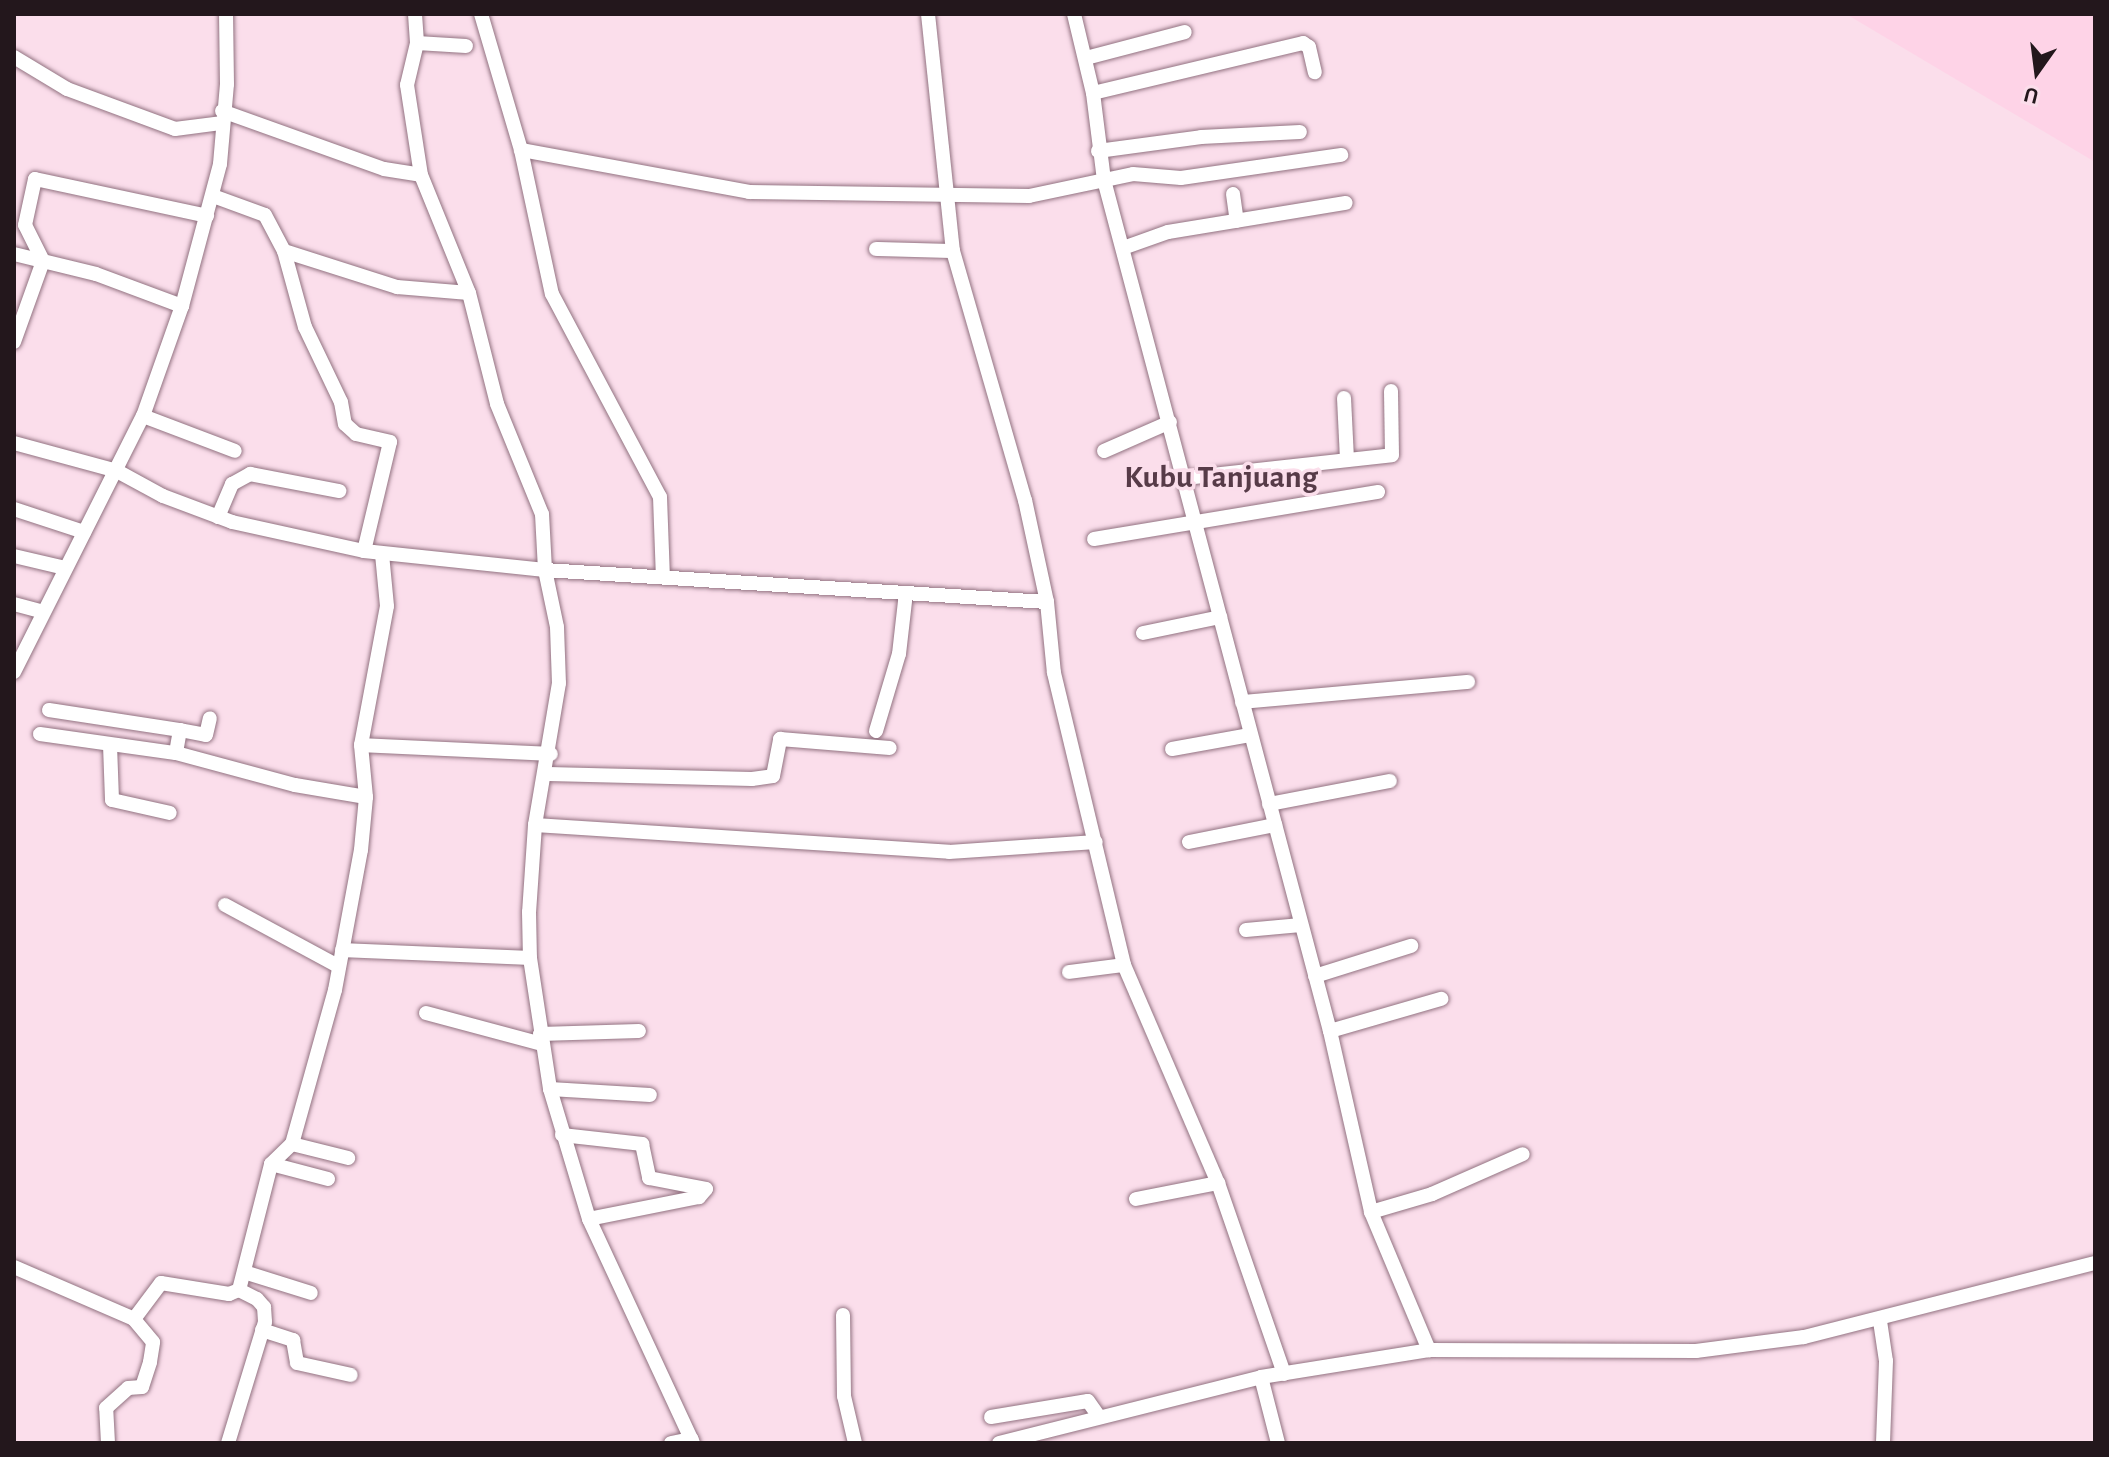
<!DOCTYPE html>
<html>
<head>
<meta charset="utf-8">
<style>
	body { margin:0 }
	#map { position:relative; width:2109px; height:1457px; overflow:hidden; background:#fbdeeb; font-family:"Alegreya Sans",sans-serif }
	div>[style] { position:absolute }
	.built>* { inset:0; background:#fed3e7 }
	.roads { filter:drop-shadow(0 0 2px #927281) drop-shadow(0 0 2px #927281) }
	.minor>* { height:14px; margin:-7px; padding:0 7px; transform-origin:7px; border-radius:7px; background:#fff }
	span { translate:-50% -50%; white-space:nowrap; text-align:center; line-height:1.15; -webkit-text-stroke:7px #fbdeeb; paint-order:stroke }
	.quarter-label { font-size:32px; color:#573b48; font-weight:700 }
	.frame { position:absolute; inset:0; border:16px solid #23171c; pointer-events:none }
	.north { position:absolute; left:1997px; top:32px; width:80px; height:80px; -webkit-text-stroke:6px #fbdeeb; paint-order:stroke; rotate:194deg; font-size:22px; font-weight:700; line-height:32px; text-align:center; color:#23171c }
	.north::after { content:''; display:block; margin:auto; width:28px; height:36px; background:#23171c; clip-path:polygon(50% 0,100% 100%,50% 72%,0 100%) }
</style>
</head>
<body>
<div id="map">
	<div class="built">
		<i style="clip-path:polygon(1846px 14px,2095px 14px,2095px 162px)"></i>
	</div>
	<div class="roads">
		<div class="minor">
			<i style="left:415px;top:14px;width:29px;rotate:86deg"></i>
			<i style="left:417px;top:43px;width:43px;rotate:103.4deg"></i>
			<i style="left:407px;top:85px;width:91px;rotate:81.2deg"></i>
			<i style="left:421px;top:175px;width:127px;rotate:67.9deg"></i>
			<i style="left:469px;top:293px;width:114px;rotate:75.8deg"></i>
			<i style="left:497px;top:404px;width:119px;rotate:67.8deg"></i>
			<i style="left:542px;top:514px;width:56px;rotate:86.9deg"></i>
			<i style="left:545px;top:570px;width:58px;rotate:78.1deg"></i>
			<i style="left:557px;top:627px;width:56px;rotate:88deg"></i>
			<i style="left:559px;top:683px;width:144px;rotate:99.6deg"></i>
			<i style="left:535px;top:825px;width:87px;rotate:93.9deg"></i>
			<i style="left:529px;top:912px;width:46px;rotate:88.8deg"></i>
			<i style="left:530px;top:958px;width:133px;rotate:81.3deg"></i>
			<i style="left:550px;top:1089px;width:136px;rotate:73.3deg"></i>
			<i style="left:589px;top:1219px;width:247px;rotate:65.1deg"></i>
			<i style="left:481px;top:14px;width:142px;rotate:73.6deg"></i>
			<i style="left:521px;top:150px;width:147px;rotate:77.9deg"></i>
			<i style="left:552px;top:294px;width:230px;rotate:62deg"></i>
			<i style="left:660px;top:497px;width:80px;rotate:87.9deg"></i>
			<i style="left:928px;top:14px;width:238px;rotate:84deg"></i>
			<i style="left:953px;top:251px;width:259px;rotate:73.9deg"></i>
			<i style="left:1025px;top:500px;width:104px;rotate:77.8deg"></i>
			<i style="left:1047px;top:602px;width:71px;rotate:84.4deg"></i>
			<i style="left:1054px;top:673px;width:300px;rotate:76.5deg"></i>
			<i style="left:1124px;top:965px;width:237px;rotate:66.7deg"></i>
			<i style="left:1218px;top:1183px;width:202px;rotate:70.9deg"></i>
			<i style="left:1074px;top:14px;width:81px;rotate:76.5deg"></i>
			<i style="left:1093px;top:93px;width:88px;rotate:82.8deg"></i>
			<i style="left:1104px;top:180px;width:880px;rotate:75.13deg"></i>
			<i style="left:1330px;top:1031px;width:186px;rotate:77.2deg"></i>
			<i style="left:1371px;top:1212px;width:150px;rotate:67.2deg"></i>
			<i style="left:417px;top:43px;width:49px;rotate:3.5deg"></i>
			<i style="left:14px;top:57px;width:62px;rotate:31.1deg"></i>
			<i style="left:67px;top:89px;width:115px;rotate:20.3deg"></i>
			<i style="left:175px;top:129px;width:46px;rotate:-7.4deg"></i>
			<i style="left:1086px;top:58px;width:102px;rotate:-14.7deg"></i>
			<i style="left:1093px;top:93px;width:216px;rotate:-13.4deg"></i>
			<i style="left:1303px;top:43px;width:7px;rotate:34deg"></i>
			<i style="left:1309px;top:47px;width:26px;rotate:77deg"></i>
			<i style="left:222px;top:111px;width:172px;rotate:19.7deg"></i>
			<i style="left:384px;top:169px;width:37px;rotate:9deg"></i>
			<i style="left:521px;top:150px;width:232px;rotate:10.4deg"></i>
			<i style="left:749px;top:192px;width:280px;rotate:0.8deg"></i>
			<i style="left:1029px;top:196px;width:106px;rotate:-11.9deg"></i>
			<i style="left:1133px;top:174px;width:48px;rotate:4.8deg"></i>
			<i style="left:1181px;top:178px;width:162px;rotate:-8.2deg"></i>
			<i style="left:1098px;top:151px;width:104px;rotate:-7.7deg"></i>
			<i style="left:1201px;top:137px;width:99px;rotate:-2.9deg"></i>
			<i style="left:1233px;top:194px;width:27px;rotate:82deg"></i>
			<i style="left:213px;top:196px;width:55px;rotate:20.1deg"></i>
			<i style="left:265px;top:215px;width:41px;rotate:62.2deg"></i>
			<i style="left:284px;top:251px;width:119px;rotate:17.7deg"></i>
			<i style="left:397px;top:287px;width:72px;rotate:4.8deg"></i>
			<i style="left:1123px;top:248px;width:48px;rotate:-19.6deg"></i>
			<i style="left:1168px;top:232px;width:180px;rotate:-9.3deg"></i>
			<i style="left:876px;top:249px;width:77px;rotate:1.5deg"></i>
			<i style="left:284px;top:251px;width:79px;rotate:74.6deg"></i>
			<i style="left:305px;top:327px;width:83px;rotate:64.4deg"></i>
			<i style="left:341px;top:402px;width:22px;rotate:80deg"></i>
			<i style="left:345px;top:424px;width:15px;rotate:42deg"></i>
			<i style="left:356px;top:434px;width:35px;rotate:13deg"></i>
			<i style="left:390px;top:442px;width:112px;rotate:103.4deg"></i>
			<i style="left:14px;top:254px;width:84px;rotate:13.7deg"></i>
			<i style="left:96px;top:274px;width:92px;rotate:20.4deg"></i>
			<i style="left:14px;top:342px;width:86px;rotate:-70.3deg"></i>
			<i style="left:43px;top:261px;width:40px;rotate:-116.6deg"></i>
			<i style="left:25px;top:225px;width:47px;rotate:-77.7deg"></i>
			<i style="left:35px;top:179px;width:176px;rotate:12.1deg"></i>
			<i style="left:1344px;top:398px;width:62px;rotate:87.2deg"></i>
			<i style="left:143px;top:416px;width:98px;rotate:20.8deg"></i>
			<i style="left:14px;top:443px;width:107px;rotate:15.2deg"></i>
			<i style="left:117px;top:471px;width:52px;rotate:28.5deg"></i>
			<i style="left:163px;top:496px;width:74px;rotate:20.6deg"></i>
			<i style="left:232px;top:522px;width:135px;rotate:12.4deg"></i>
			<i style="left:364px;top:551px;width:182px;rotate:6deg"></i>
			<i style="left:545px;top:570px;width:503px;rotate:3.65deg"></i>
			<i style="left:1104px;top:451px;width:72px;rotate:-23.7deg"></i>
			<i style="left:1185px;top:478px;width:208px;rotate:-6.3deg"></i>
			<i style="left:1392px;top:455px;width:64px;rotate:-90.9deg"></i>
			<i style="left:14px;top:509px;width:74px;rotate:18.2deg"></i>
			<i style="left:218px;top:517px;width:36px;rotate:-67deg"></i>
			<i style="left:232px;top:484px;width:21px;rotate:-29deg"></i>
			<i style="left:250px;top:474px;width:91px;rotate:10.8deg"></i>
			<i style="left:1094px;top:539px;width:288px;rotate:-9.4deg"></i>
			<i style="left:14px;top:556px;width:52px;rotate:13.2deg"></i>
			<i style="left:14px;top:604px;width:28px;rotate:15deg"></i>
			<i style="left:1143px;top:633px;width:79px;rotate:-11.7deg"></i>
			<i style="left:14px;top:672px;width:287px;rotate:-63.3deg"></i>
			<i style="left:143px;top:416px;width:117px;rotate:-70.5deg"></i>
			<i style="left:182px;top:306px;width:147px;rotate:-75deg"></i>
			<i style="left:220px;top:164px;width:80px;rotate:-85deg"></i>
			<i style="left:227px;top:84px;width:70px;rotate:-90.8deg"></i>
			<i style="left:1242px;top:702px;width:227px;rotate:-5.1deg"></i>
			<i style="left:49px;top:710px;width:133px;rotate:8.7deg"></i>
			<i style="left:180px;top:730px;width:23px;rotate:100deg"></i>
			<i style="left:180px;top:730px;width:26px;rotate:11deg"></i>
			<i style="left:206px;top:735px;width:17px;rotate:-77deg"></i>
			<i style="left:876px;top:731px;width:80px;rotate:-73.4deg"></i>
			<i style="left:899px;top:654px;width:61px;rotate:-83.5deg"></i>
			<i style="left:40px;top:734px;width:137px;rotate:8deg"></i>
			<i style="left:176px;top:753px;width:123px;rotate:15.1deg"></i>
			<i style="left:295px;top:785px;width:72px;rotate:9.6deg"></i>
			<i style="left:110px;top:745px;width:55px;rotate:87.9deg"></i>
			<i style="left:112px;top:800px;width:59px;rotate:12.6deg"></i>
			<i style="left:361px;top:745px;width:190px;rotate:2.7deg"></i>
			<i style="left:1172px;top:749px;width:79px;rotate:-10.2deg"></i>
			<i style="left:548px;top:774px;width:204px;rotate:1.4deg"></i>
			<i style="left:752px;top:779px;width:21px;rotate:-8deg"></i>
			<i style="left:773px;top:776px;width:38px;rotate:-79deg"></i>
			<i style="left:780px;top:739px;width:110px;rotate:4.7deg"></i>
			<i style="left:1269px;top:804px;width:123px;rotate:-10.8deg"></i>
			<i style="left:535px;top:825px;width:415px;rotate:3.7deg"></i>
			<i style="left:949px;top:852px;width:147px;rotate:-3.9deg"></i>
			<i style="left:1189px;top:842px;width:88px;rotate:-11.2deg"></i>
			<i style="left:225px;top:905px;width:128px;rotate:28.4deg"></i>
			<i style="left:1246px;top:930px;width:55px;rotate:-5.2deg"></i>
			<i style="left:342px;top:950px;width:188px;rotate:2.4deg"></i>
			<i style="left:1069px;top:972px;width:55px;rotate:-7.3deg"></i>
			<i style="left:1315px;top:976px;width:101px;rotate:-17.4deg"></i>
			<i style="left:426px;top:1013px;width:120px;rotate:15deg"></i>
			<i style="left:1330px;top:1031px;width:116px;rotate:-16.1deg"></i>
			<i style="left:540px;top:1034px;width:99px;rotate:-1.7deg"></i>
			<i style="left:550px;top:1089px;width:100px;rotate:3.4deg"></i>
			<i style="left:562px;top:1135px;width:81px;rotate:6.4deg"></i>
			<i style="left:642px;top:1144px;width:35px;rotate:78deg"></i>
			<i style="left:649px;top:1178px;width:58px;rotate:10.9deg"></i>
			<i style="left:706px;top:1189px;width:11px;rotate:131deg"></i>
			<i style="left:699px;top:1197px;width:112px;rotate:168.7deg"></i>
			<i style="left:292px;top:1144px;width:58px;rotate:14deg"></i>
			<i style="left:271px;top:1164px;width:59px;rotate:14.7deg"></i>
			<i style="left:1136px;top:1199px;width:84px;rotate:-11deg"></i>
			<i style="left:1371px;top:1212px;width:64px;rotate:-16.4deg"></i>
			<i style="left:1432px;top:1194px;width:99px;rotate:-23.7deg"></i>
			<i style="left:14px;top:1267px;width:131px;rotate:23.4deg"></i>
			<i style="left:134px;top:1319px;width:45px;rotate:-53.1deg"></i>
			<i style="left:161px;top:1283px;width:69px;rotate:9.2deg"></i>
			<i style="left:229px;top:1294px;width:11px;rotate:-22deg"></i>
			<i style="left:239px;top:1290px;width:20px;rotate:27deg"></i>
			<i style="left:257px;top:1299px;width:11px;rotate:49deg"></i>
			<i style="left:264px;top:1307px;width:15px;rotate:86deg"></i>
			<i style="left:265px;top:1322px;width:127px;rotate:107deg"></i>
			<i style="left:244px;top:1272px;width:70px;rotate:17.4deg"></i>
			<i style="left:239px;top:1290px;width:130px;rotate:-75.7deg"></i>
			<i style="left:271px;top:1164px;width:29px;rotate:-44deg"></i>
			<i style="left:292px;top:1144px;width:160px;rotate:-74.4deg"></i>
			<i style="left:335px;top:990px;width:142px;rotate:-79.5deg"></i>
			<i style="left:361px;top:850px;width:53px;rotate:-84.6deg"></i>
			<i style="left:366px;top:797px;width:52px;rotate:-95.5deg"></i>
			<i style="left:361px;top:745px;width:141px;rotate:-79.4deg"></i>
			<i style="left:387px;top:606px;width:52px;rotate:-95.5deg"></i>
			<i style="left:843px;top:1315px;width:81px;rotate:89.3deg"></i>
			<i style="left:844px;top:1396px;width:48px;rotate:76.8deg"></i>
			<i style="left:1880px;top:1321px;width:40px;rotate:81.5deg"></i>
			<i style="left:1886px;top:1361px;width:82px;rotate:92.1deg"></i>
			<i style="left:262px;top:1330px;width:33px;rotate:18deg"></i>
			<i style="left:293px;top:1340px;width:23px;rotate:80deg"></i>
			<i style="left:297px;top:1363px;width:55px;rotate:12.5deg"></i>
			<i style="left:1261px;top:1377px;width:68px;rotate:75.6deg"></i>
			<i style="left:991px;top:1417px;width:98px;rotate:-9.4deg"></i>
			<i style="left:1088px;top:1401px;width:19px;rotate:55deg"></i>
			<i style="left:108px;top:1443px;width:35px;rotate:-93deg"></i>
			<i style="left:106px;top:1408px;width:30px;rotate:-42deg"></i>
			<i style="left:128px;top:1388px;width:14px;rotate:-4deg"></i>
			<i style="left:142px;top:1387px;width:26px;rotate:-72deg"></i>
			<i style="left:150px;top:1362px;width:20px;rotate:-81deg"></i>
			<i style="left:153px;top:1342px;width:30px;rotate:-130deg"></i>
			<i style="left:671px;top:1443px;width:21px;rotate:-11deg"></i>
			<i style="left:999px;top:1443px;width:270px;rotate:-14.1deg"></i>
			<i style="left:1261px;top:1377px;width:170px;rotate:-9.1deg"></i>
			<i style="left:1429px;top:1350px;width:267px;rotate:0.2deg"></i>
			<i style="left:1696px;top:1351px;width:109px;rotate:-7.4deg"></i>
			<i style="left:1804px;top:1337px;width:300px;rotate:-14.3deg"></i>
		</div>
	</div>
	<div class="quarter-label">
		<span style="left:1221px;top:477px">Kubu Tanjuang</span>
	</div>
	<div class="frame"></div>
	<div class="north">U</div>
</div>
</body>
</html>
